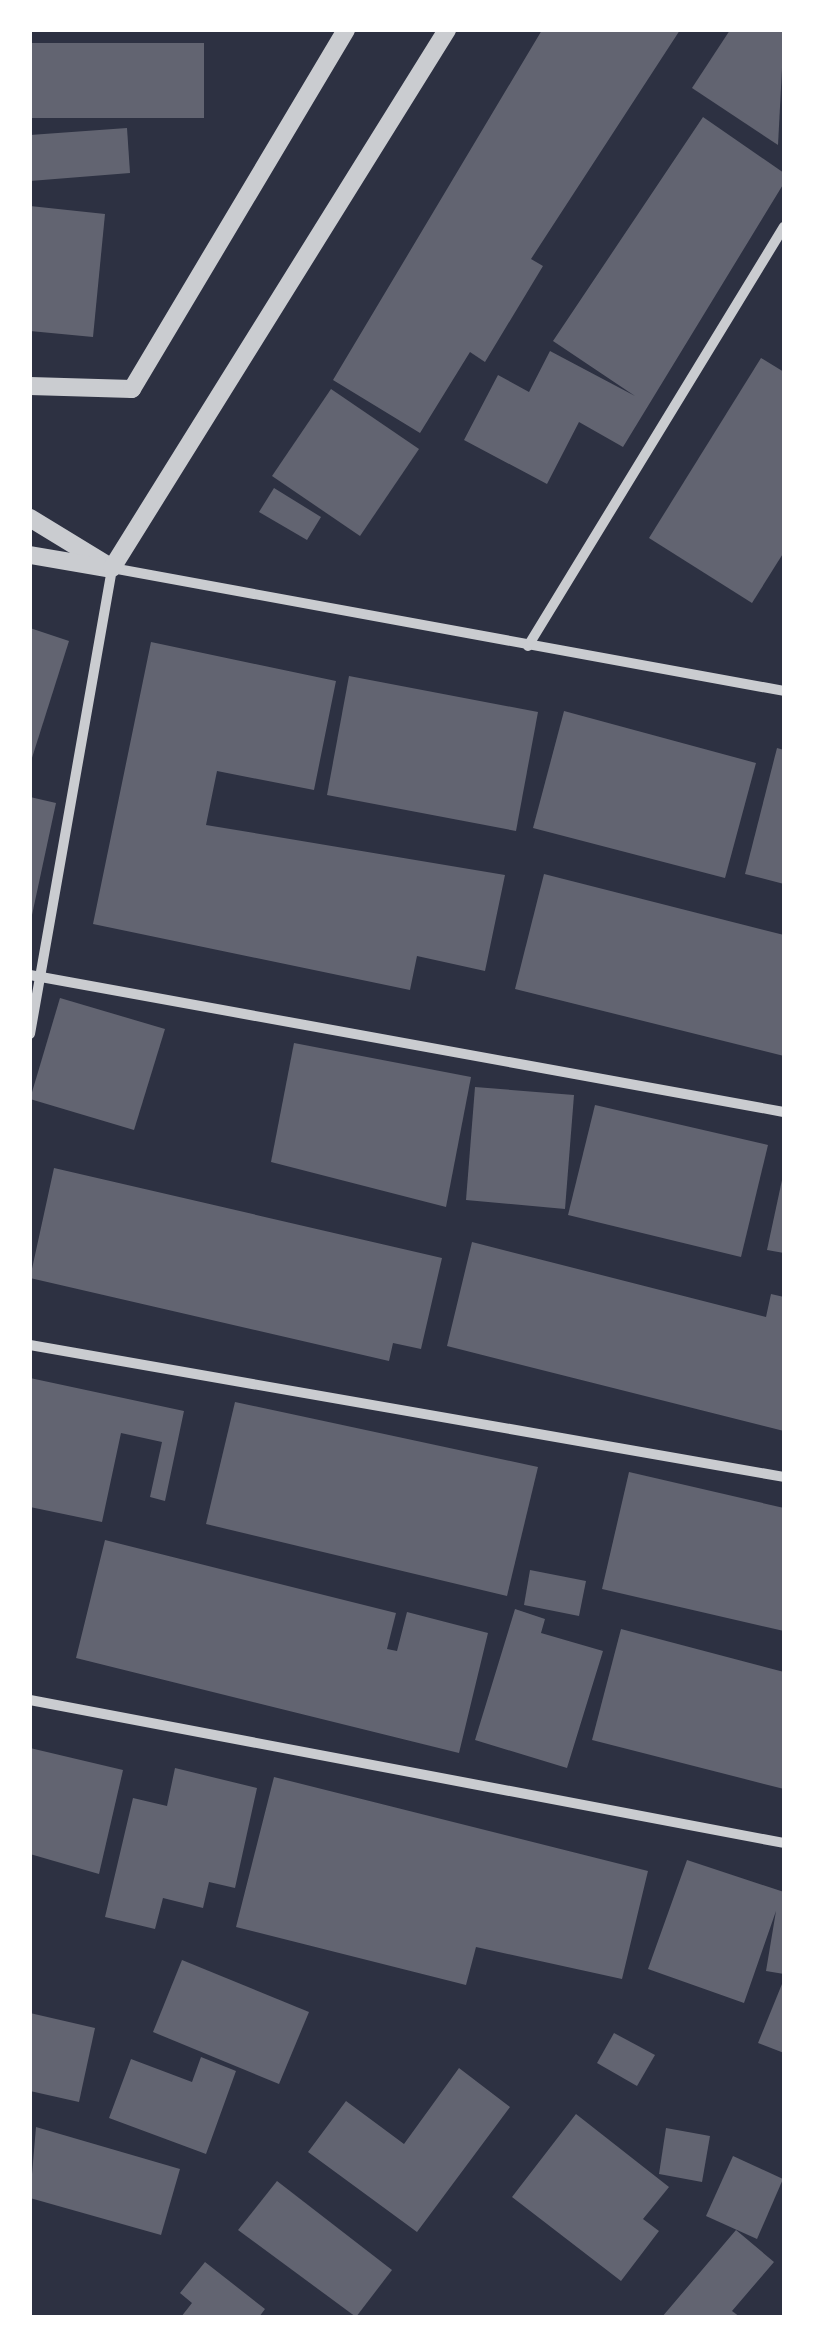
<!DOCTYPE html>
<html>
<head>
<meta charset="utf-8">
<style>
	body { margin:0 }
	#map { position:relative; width:814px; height:2347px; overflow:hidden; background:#2d3142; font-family:Georgia,serif }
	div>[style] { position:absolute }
	.building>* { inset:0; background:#626471 }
	.minor>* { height:10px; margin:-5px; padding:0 5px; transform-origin:5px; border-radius:5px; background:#caccd0 }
	.tertiary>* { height:18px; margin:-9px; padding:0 9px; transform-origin:9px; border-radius:9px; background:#caccd0 }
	span { translate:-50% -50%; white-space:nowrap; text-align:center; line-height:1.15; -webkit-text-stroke:10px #fff; paint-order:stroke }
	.frame { position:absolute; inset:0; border:32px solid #fff; pointer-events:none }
</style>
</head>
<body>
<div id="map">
	<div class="building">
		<i style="clip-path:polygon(542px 30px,680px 30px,531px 259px,543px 266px,485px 362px,470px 352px,420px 433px,333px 380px)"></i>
		<i style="clip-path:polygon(730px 30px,784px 30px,778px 145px,692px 88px)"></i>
		<i style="clip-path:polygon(30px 43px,204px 43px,204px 118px,30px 118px)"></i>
		<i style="clip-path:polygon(703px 117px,784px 173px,784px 183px,623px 447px,579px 422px,547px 484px,464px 440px,498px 375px,529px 392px,550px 351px,635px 396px,553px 341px)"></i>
		<i style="clip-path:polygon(127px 128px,130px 173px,30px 181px,30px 135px)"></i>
		<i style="clip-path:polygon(30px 206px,105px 214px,93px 337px,30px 331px)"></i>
		<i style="clip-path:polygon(761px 358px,784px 372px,784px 552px,752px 603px,649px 538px)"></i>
		<i style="clip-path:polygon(331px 389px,419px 449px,360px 536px,272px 476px)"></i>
		<i style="clip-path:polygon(274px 488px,321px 517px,307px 540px,259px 512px)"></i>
		<i style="clip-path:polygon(30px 628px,69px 641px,31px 761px,30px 761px)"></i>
		<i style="clip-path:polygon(151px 642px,336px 681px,314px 790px,217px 771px,206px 825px,505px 875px,485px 971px,417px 956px,410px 990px,93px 924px)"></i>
		<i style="clip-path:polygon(349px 676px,538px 712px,516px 831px,327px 795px)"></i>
		<i style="clip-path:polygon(564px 711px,756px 763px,725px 878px,533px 828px)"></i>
		<i style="clip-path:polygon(777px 748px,784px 750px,784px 884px,745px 874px)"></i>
		<i style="clip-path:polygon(30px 797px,56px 803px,32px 915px,30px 915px)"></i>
		<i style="clip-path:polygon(544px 874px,784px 935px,784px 1056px,515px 989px)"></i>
		<i style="clip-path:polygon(60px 998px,165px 1029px,134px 1130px,30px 1099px)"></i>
		<i style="clip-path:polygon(294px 1043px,471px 1077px,446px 1207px,271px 1162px)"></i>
		<i style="clip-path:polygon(475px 1087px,574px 1095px,565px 1209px,466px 1200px)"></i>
		<i style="clip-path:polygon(595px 1105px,768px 1145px,741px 1257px,568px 1215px)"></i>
		<i style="clip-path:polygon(54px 1168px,442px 1258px,421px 1349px,393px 1343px,389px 1361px,30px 1278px)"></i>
		<i style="clip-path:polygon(782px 1180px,784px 1180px,784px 1253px,767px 1250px)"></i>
		<i style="clip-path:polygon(472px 1242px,766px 1317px,771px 1294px,784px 1297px,784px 1431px,447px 1346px)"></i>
		<i style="clip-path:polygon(30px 1378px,184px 1411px,165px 1501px,150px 1497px,162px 1442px,121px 1433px,102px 1522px,30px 1507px)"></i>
		<i style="clip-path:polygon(235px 1402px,538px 1467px,507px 1596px,206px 1524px)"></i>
		<i style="clip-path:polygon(629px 1472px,784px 1508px,784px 1631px,602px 1589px)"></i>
		<i style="clip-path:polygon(105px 1540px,396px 1613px,387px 1649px,397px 1651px,407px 1612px,488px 1633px,459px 1753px,76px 1658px)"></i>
		<i style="clip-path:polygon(530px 1570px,586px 1581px,579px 1616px,524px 1605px)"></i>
		<i style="clip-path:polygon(515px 1609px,545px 1619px,541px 1633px,603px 1651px,567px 1768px,475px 1740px)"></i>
		<i style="clip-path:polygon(621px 1629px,784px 1672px,784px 1789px,592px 1740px)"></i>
		<i style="clip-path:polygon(30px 1748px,123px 1770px,99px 1874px,30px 1854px)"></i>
		<i style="clip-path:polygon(175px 1768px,257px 1788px,235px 1888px,209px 1882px,203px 1908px,163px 1898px,155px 1929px,105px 1917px,133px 1798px,167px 1806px)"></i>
		<i style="clip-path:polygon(274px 1777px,648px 1871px,622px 1979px,476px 1947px,466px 1985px,236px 1927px)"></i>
		<i style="clip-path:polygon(687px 1860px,784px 1892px,784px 1974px,766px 1971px,776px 1911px,744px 2003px,648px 1969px)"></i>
		<i style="clip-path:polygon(182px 1960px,309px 2012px,279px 2084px,153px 2032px)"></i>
		<i style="clip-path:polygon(784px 1979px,784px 2053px,758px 2043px)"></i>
		<i style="clip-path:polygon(30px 2013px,95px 2028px,79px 2102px,30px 2091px)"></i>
		<i style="clip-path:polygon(614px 2033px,655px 2055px,637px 2086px,597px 2063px)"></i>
		<i style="clip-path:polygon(201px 2057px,236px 2071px,206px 2154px,109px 2118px,131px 2059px,192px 2082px)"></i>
		<i style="clip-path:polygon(459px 2068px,510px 2107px,417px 2232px,308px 2152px,346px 2101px,404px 2144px)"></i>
		<i style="clip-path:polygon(576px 2114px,669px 2187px,643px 2219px,659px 2231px,621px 2281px,512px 2197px)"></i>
		<i style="clip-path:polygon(36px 2127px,180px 2169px,161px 2235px,30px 2198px)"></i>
		<i style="clip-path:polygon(666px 2128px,710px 2136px,702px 2182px,659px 2174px)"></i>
		<i style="clip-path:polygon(733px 2156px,783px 2179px,757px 2239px,706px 2216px)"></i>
		<i style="clip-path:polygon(277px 2181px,392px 2270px,356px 2317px,238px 2230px)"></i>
		<i style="clip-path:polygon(736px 2230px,774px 2262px,732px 2311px,740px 2317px,662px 2317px)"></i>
		<i style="clip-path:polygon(205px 2262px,265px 2309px,259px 2317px,181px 2317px,192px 2303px,180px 2293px)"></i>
	</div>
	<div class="minor">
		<i style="left:528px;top:646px;width:491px;rotate:-58.6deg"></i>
		<i style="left:30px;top:975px;width:766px;rotate:10.3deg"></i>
		<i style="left:30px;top:1034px;width:473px;rotate:-80deg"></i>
		<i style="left:112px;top:568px;width:683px;rotate:10.37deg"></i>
		<i style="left:30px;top:1345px;width:765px;rotate:9.93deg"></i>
		<i style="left:30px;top:1700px;width:767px;rotate:10.74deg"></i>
	</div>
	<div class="tertiary">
		<i style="left:30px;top:386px;width:102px;rotate:1.7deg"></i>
		<i style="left:132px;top:389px;width:418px;rotate:-59.2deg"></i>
		<i style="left:30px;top:518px;width:96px;rotate:31.4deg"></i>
		<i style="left:30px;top:555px;width:78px;rotate:9.6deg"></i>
		<i style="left:112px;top:568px;width:634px;rotate:-58.09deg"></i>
	</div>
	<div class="frame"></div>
</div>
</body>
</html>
